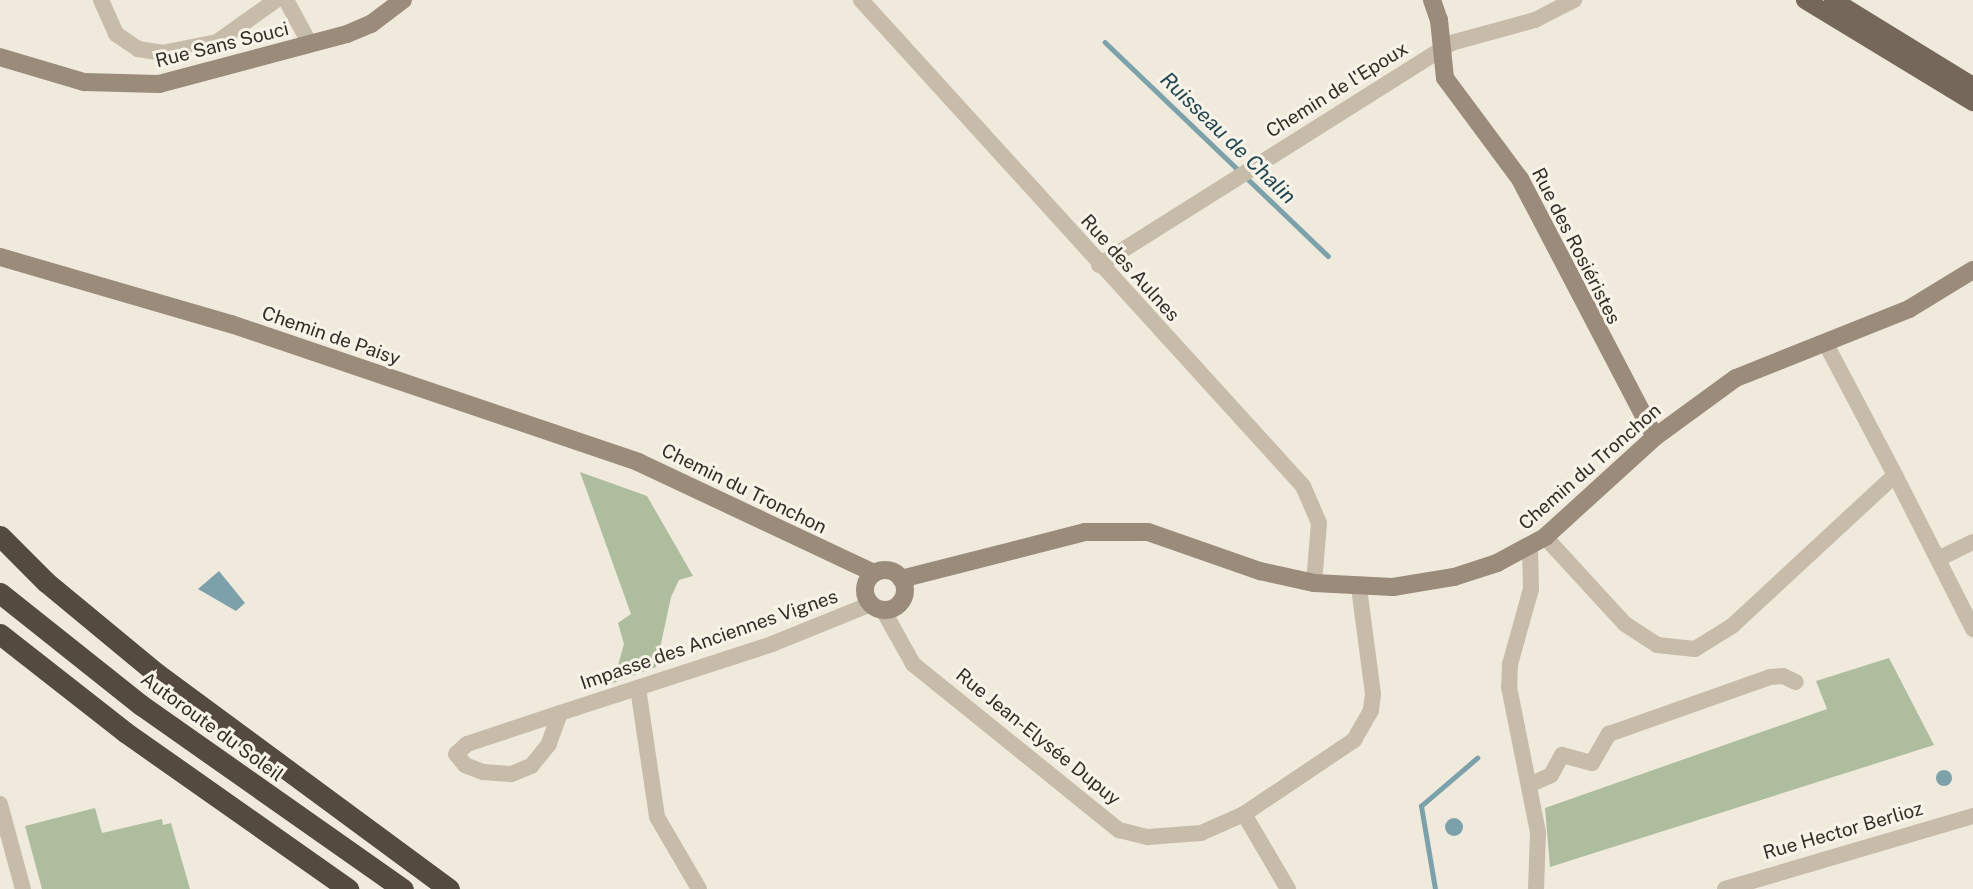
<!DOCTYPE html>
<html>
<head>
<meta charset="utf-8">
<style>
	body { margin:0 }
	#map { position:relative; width:1973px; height:889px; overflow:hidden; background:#f0eadc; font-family:"Public Sans",sans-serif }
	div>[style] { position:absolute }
	.green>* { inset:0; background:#adbd9d }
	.water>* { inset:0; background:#7da1aa }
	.round { border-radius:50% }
	.stream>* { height:4.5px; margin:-2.25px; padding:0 2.25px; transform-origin:2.25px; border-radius:2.25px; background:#7da1aa }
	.street>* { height:16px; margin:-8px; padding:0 8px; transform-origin:8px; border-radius:8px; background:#c7bba9 }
	.secondary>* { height:18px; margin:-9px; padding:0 9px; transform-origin:9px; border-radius:9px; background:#9a8b7a }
	.secondary>.ring { margin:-9px; padding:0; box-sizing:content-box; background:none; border:18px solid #9a8b7a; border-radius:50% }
	.primary>* { height:18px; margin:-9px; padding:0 9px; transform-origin:9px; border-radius:9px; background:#75685a }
	.highway>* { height:21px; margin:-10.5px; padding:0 10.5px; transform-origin:10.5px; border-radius:10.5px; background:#554a40 }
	span { translate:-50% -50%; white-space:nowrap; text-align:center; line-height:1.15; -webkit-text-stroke:6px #f8f3e8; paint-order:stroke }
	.street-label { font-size:19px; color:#342e28 }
	.water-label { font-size:21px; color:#214752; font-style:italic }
</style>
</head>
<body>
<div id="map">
	<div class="green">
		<i style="clip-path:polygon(580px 472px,647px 496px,693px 576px,679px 580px,671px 597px,656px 667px,613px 683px,624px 644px,618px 623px,631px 614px)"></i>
		<i style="clip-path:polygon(1889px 658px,1934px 745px,1550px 867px,1545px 808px,1827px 709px,1816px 681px)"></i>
		<i style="clip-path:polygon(95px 808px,102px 833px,162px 819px,163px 825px,171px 823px,190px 889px,42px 889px,25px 826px)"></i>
	</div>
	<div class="water">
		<i style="clip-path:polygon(219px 571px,245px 603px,236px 611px,198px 589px)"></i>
		<i class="round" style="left:1936px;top:770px;width:16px;height:16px"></i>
		<i class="round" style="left:1445px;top:818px;width:18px;height:18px"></i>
	</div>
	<div class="stream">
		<i style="left:1105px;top:42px;width:309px;rotate:43.8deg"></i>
		<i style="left:1435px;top:889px;width:84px;rotate:-99.6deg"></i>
		<i style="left:1421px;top:806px;width:74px;rotate:-40.6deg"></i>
	</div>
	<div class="street">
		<i style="left:101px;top:0;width:37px;rotate:66deg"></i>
		<i style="left:116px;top:34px;width:27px;rotate:34deg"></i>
		<i style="left:138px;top:49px;width:24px;rotate:9deg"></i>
		<i style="left:162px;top:53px;width:56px;rotate:-11.3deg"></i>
		<i style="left:217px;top:42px;width:72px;rotate:-35.4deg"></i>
		<i style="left:286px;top:0;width:50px;rotate:61.4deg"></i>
		<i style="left:861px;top:0;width:657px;rotate:47.71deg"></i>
		<i style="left:1303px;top:486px;width:40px;rotate:66.6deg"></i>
		<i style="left:1319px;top:523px;width:60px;rotate:94.8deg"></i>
		<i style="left:1099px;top:265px;width:416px;rotate:-32.2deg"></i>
		<i style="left:1451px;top:43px;width:87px;rotate:-15.3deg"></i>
		<i style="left:1535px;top:20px;width:44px;rotate:-27.1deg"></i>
		<i style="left:1895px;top:475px;width:173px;rotate:63.1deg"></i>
		<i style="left:1545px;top:537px;width:118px;rotate:47.4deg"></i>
		<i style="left:1625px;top:624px;width:38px;rotate:33deg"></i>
		<i style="left:1657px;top:645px;width:38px;rotate:6deg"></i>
		<i style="left:1695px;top:649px;width:44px;rotate:-31.9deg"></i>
		<i style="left:1732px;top:626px;width:222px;rotate:-42.8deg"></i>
		<i style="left:1895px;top:475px;width:148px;rotate:-117.8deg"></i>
		<i style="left:1530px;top:548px;width:41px;rotate:88.6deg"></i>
		<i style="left:1531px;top:589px;width:78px;rotate:105.6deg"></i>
		<i style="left:1510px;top:664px;width:23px;rotate:92deg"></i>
		<i style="left:1509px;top:687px;width:148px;rotate:78.7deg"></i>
		<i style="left:1538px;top:832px;width:57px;rotate:92deg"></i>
		<i style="left:1938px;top:559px;width:39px;rotate:-26deg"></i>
		<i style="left:883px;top:610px;width:62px;rotate:60.9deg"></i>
		<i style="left:913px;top:664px;width:265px;rotate:38.9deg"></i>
		<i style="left:1119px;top:830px;width:30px;rotate:14deg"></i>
		<i style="left:1148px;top:837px;width:53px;rotate:-4.3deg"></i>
		<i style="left:1201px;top:833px;width:47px;rotate:-23.8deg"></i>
		<i style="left:1244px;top:814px;width:133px;rotate:-33.9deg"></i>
		<i style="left:1354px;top:740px;width:34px;rotate:-60deg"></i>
		<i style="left:1371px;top:710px;width:16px;rotate:-83deg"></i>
		<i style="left:1373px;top:694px;width:108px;rotate:-97.5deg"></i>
		<i style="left:638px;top:688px;width:130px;rotate:81.6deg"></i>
		<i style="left:657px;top:817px;width:83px;rotate:59.7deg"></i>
		<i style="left:560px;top:713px;width:33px;rotate:110deg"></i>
		<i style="left:549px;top:744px;width:28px;rotate:129deg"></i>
		<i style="left:531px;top:766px;width:22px;rotate:158deg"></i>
		<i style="left:511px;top:774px;width:28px;rotate:-176deg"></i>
		<i style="left:483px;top:772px;width:19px;rotate:-159deg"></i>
		<i style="left:465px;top:765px;width:14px;rotate:-129deg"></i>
		<i style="left:456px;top:754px;width:15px;rotate:-42deg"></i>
		<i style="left:467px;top:744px;width:98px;rotate:-18.4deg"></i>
		<i style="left:560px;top:713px;width:223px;rotate:-18deg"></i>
		<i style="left:772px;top:644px;width:107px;rotate:-22deg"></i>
		<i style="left:1529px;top:785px;width:24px;rotate:-24deg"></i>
		<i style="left:1551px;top:775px;width:23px;rotate:-61deg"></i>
		<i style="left:1562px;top:755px;width:31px;rotate:15deg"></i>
		<i style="left:1592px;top:763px;width:34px;rotate:-60deg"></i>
		<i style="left:1609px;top:734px;width:171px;rotate:-19.5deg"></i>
		<i style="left:1770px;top:677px;width:13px;rotate:-4deg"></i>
		<i style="left:1783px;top:676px;width:14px;rotate:25deg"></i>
		<i style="left:0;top:804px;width:88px;rotate:74.9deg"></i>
		<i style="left:1244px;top:814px;width:87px;rotate:59.6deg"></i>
		<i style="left:1725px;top:889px;width:259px;rotate:-16.4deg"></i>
	</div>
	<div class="secondary">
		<i style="left:1432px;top:0;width:21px;rotate:71deg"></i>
		<i style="left:1439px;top:20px;width:58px;rotate:84.1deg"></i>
		<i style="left:1445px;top:78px;width:126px;rotate:53.4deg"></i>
		<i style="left:1520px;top:179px;width:291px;rotate:62.4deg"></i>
		<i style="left:0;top:57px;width:88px;rotate:16.6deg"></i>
		<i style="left:84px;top:82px;width:75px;rotate:1.5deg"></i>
		<i style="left:159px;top:84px;width:195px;rotate:-14.9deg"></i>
		<i style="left:347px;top:34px;width:26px;rotate:-23deg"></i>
		<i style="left:371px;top:24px;width:40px;rotate:-37deg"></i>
		<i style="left:0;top:257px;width:241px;rotate:16.2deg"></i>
		<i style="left:231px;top:324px;width:430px;rotate:18.7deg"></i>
		<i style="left:638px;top:462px;width:261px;rotate:25.2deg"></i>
		<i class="ring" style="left:865px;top:570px;width:22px;height:22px"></i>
		<i style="left:901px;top:579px;width:190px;rotate:-14.3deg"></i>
		<i style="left:1085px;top:532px;width:63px"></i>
		<i style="left:1148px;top:532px;width:119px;rotate:19.2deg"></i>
		<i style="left:1260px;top:571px;width:55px;rotate:12.5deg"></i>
		<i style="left:1314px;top:583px;width:79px;rotate:2.9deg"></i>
		<i style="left:1393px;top:587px;width:62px;rotate:-9.3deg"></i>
		<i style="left:1454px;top:577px;width:45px;rotate:-18deg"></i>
		<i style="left:1497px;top:563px;width:55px;rotate:-28.4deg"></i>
		<i style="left:1545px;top:537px;width:149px;rotate:-42.3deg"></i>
		<i style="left:1655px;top:437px;width:100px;rotate:-36.1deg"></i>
		<i style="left:1736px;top:378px;width:186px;rotate:-21.7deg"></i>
		<i style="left:1909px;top:309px;width:75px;rotate:-31.4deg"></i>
	</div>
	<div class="primary">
		<i style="left:1805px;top:0;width:197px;rotate:31.3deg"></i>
		<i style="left:1833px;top:0;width:164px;rotate:31.6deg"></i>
	</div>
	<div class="highway">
		<i style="left:0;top:536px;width:65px;rotate:45deg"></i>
		<i style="left:46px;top:582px;width:143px;rotate:39.6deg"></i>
		<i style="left:156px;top:673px;width:364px;rotate:36.4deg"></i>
		<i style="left:0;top:593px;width:180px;rotate:38.5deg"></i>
		<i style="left:141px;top:705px;width:320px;rotate:35.1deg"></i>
		<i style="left:0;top:634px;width:159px;rotate:38.1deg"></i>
		<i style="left:125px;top:732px;width:273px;rotate:35.1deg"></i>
	</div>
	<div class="street-label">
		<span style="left:222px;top:45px;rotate:-14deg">Rue Sans Souci</span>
		<span style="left:1337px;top:90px;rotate:-32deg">Chemin de l'Epoux</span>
		<span style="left:1576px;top:246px;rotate:63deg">Rue des Rosiéristes</span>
		<span style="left:1130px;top:268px;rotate:48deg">Rue des Aulnes</span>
		<span style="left:331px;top:336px;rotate:19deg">Chemin de Paisy</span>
		<span style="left:1590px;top:467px;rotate:-41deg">Chemin du Tronchon</span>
		<span style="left:744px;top:489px;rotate:26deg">Chemin du Tronchon</span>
		<span style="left:709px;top:640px;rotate:-19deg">Impasse des Anciennes Vignes</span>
		<span style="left:212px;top:727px;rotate:36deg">Autoroute du Soleil</span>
		<span style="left:1038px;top:737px;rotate:39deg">Rue Jean-Elysée Dupuy</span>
		<span style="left:1843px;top:831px;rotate:-16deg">Rue Hector Berlioz</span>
	</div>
	<div class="water-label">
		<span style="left:1228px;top:138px;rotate:44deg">Ruisseau de Chalin</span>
	</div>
</div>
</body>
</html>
